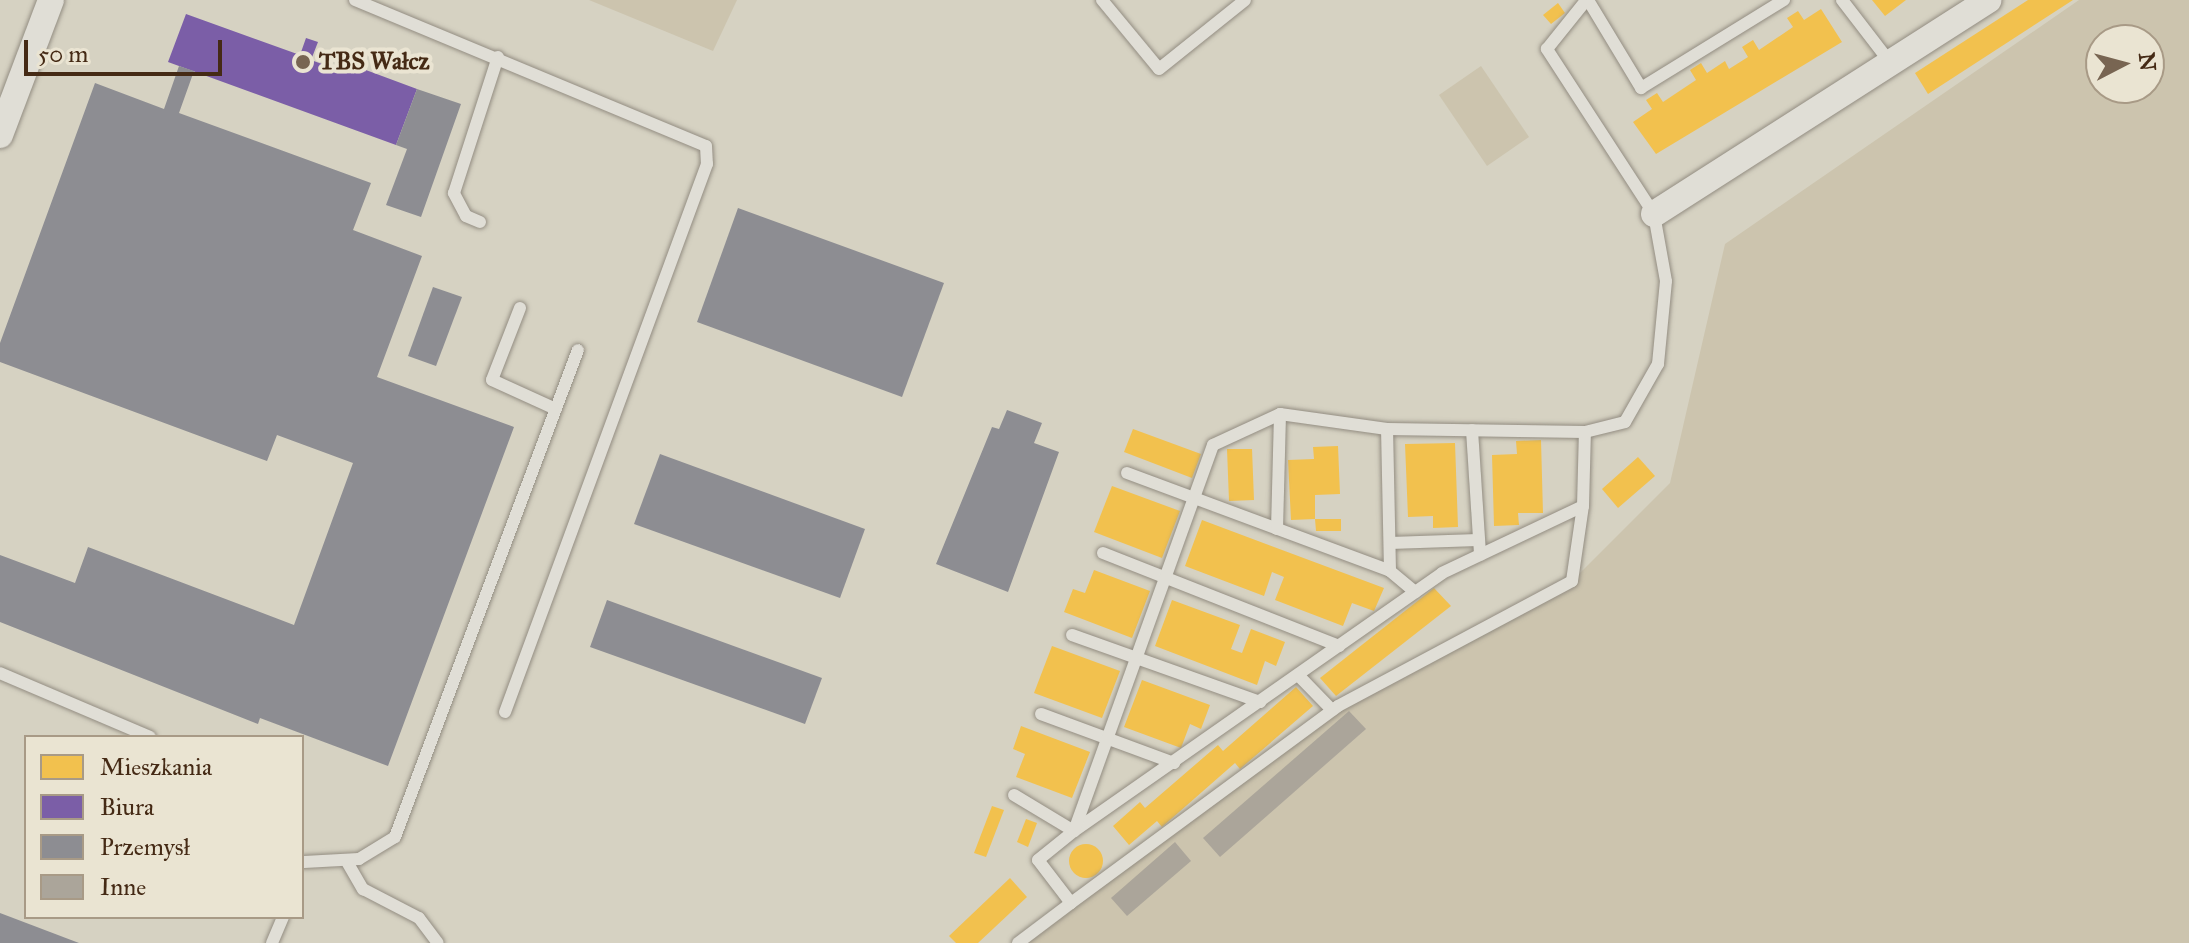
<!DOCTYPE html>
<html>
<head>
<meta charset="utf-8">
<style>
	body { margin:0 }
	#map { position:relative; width:2189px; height:943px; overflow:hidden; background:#d6d2c2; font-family:"IM FELL Great Primer",serif }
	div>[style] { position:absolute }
	.green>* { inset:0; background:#ccc4ae }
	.homes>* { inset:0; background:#f2c14e }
	.round { border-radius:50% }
	.offices>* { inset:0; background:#7b5ea7 }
	.industry>* { inset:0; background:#8d8d92 }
	.building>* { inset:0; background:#aba59a }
	.roads { filter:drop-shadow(0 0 2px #938d82) drop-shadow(0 0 2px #938d82) }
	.service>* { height:12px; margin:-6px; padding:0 6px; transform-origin:6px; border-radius:6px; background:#e0ded6 }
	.minor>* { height:26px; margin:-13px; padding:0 13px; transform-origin:13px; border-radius:13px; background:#e0ded6 }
	.dots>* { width:22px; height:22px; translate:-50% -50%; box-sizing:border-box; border:4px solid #eae4d2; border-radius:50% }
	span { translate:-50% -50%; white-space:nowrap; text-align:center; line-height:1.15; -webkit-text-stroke:8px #eae4d2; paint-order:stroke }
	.poi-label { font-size:24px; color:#452a15; font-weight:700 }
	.left { translate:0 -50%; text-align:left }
	.legend { position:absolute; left:24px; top:735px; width:280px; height:184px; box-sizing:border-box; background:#eae4d2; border:2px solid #a89a86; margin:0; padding:10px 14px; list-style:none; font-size:24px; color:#452a15 }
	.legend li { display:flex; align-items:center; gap:16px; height:40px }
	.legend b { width:40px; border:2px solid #a89a86 }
	.north { position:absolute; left:2085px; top:24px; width:80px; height:80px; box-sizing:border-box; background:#eae4d2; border:2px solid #a89a86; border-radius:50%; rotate:84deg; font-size:22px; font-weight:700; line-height:32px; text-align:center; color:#452a15 }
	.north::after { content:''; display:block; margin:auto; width:28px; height:36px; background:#786552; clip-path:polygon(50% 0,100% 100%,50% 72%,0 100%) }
	.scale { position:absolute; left:24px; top:40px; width:198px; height:36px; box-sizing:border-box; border:4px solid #452a15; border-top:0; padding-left:10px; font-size:24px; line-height:28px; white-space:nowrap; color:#452a15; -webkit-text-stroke:6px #eae4d2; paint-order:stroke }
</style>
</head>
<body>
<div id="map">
	<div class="green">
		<i style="clip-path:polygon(589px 0,737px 0,713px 51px)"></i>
		<i style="clip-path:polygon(evenodd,2079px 0,2189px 0,2189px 943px,1019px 943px,1332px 710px,1572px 581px,1670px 483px,1725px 244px,2079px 0,2101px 40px,2149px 40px,2149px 88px,2101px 88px,2101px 40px)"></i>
		<i style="clip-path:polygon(1481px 66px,1529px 137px,1487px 166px,1439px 95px)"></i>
	</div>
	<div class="homes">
		<i style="clip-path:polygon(1872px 0,1906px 0,1885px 16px)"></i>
		<i style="clip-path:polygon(2028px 0,2073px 0,1928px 94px,1915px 73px)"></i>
		<i style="clip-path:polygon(1558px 3px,1565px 13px,1551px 24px,1543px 15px)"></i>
		<i style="clip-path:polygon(1821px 9px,1842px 42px,1656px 154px,1633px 122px,1652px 109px,1646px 100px,1657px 93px,1663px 102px,1696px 80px,1690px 70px,1701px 63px,1707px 73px,1725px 61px,1729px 69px,1748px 57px,1742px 47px,1753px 40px,1759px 50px,1793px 27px,1787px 18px,1798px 11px,1804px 20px)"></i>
		<i style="clip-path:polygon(1133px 429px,1201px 454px,1192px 478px,1124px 452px)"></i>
		<i style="clip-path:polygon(1541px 440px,1543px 513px,1518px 513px,1519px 525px,1494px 526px,1492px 455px,1517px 454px,1516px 441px)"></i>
		<i style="clip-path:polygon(1455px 443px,1458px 527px,1433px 528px,1433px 516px,1408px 517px,1405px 444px)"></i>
		<i style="clip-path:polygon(1338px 446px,1340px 494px,1315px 495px,1315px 519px,1341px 519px,1341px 531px,1316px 531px,1315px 519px,1291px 520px,1288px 460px,1314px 459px,1313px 447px)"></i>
		<i style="clip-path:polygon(1227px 449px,1252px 449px,1254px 500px,1229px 501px)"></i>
		<i style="clip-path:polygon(1638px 457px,1655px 476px,1618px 508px,1602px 489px)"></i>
		<i style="clip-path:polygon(1112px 486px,1180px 511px,1162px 558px,1094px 532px)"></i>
		<i style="clip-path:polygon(1202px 520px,1384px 588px,1374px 611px,1352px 603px,1343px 626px,1275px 600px,1284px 577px,1272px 572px,1264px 596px,1185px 566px)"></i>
		<i style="clip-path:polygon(1094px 570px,1150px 591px,1132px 638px,1064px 612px,1073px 589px,1085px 593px)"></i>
		<i style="clip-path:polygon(1434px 588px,1451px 606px,1336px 696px,1320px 678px)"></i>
		<i style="clip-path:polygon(1172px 600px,1240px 625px,1231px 649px,1242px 653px,1251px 629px,1285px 642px,1276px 666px,1265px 661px,1257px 685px,1155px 646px)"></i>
		<i style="clip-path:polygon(1052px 646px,1120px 671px,1102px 718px,1034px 693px)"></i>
		<i style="clip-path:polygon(1142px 680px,1210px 705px,1201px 729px,1190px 724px,1181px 748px,1124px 727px)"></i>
		<i style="clip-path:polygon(1296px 687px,1313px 706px,1240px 769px,1235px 763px,1162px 827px,1157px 821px,1129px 845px,1113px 826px,1140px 802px,1145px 808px,1218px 745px,1223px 751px)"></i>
		<i style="clip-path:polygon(1021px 726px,1090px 752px,1072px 798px,1016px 777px,1025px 754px,1013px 749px)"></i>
		<i style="clip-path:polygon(992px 806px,1004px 810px,986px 857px,974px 853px)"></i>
		<i style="clip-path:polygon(1026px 819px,1037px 823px,1028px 847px,1017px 842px)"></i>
		<i class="round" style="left:1069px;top:844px;width:34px;height:34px"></i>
		<i style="clip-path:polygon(1010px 878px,1027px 897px,978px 943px,956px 943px,949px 936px)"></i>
	</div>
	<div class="offices">
		<i style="clip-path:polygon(186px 14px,300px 55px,306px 38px,318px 42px,311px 60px,344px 72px,347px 63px,417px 89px,396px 145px,168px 62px)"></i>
	</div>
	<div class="industry">
		<i style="clip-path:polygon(179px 66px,194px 71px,179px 113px,371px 183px,353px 230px,422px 256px,377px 377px,514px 427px,388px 766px,260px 718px,258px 724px,0 622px,0 555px,75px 583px,88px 547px,294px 625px,353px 463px,277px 435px,267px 461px,0 362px,0 343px,95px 83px,164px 109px)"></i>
		<i style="clip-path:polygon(417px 89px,461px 104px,421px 217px,386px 205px,407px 149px,396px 145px)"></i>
		<i style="clip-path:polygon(738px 208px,944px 283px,902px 397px,697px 322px)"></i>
		<i style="clip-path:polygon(433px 287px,462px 297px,436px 366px,408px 356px)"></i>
		<i style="clip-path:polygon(1007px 410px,1042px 423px,1034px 443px,1059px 452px,1008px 592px,936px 564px,992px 427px,999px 429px)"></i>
		<i style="clip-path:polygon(660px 454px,865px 529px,840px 598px,634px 524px)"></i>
		<i style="clip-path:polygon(607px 600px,822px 678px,805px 724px,590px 647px)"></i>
		<i style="clip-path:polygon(0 913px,79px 943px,0 943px)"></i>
	</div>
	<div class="building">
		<i style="clip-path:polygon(1349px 711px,1366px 729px,1220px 857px,1203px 838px)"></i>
		<i style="clip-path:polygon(1175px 842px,1191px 861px,1127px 916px,1111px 898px)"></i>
	</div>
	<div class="roads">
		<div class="service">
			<i style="left:355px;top:0;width:380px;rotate:22.6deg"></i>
			<i style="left:706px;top:146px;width:18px;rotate:87deg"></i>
			<i style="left:707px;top:164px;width:584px;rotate:110.23deg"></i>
			<i style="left:1102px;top:0;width:89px;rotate:50.4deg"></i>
			<i style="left:1159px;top:69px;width:110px;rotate:-38.7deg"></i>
			<i style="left:1588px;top:0;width:103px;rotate:58.9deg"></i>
			<i style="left:1641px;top:88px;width:168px;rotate:-31.6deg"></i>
			<i style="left:1842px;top:0;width:77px;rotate:52.4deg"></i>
			<i style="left:480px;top:222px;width:15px;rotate:-157deg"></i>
			<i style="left:466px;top:216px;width:26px;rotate:-118deg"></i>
			<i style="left:454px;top:193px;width:143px;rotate:-72.1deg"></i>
			<i style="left:520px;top:308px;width:77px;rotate:111.3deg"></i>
			<i style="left:492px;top:380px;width:70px;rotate:24.4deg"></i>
			<i style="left:1472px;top:430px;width:125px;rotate:86.3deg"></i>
			<i style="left:1127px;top:473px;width:281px;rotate:20.4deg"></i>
			<i style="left:1390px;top:571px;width:142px;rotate:-91.2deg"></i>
			<i style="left:1277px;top:529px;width:115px;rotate:-88.5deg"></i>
			<i style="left:1390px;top:543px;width:88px;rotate:-2deg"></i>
			<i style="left:1103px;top:553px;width:254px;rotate:21.5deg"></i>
			<i style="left:1390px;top:571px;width:33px;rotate:40deg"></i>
			<i style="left:1072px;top:635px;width:200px;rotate:19.6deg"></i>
			<i style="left:0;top:673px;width:163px;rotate:23.1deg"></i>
			<i style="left:1298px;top:675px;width:49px;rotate:45.8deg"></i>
			<i style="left:1041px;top:714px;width:142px;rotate:20.2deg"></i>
			<i style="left:1014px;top:795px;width:70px;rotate:31deg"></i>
			<i style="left:1074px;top:831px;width:449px;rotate:-35deg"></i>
			<i style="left:1442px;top:573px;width:156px;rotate:-25.4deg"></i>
			<i style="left:1583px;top:506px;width:74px;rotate:-88.5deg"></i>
			<i style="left:346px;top:860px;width:34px;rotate:60deg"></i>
			<i style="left:363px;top:889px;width:63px;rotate:27.4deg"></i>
			<i style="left:419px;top:918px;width:31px;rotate:53deg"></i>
			<i style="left:304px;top:862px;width:55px;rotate:-3.1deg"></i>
			<i style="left:359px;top:859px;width:42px;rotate:-31.4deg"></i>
			<i style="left:395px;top:837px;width:520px;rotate:-69.41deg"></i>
			<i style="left:1071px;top:903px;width:332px;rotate:-36.4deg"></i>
			<i style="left:1338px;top:706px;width:265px;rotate:-28.1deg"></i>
			<i style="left:1572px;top:581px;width:76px;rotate:-81.7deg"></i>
			<i style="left:272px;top:943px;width:28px;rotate:-67deg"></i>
			<i style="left:1018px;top:943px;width:66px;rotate:-37deg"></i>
			<i style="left:1071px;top:903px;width:54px;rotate:-127.5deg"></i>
			<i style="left:1038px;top:860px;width:46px;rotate:-38.9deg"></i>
			<i style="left:1074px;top:831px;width:410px;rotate:-70.2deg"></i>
			<i style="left:1213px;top:445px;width:74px;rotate:-24.8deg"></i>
			<i style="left:1280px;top:414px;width:108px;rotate:8deg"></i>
			<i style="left:1387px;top:429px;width:198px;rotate:0.9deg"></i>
			<i style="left:1585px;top:432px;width:41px;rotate:-14deg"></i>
			<i style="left:1625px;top:422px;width:67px;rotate:-60.4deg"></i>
			<i style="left:1658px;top:364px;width:83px;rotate:-84.5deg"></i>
			<i style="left:1666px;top:281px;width:68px;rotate:-100.2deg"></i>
			<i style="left:1654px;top:214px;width:197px;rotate:-123deg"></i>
			<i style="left:1547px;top:49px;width:59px;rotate:-51.2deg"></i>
		</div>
		<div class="minor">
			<i style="left:0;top:135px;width:144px;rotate:-69.3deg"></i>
			<i style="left:1654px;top:214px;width:397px;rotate:-32.6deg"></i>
		</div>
	</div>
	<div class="dots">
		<i style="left:303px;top:62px;background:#786552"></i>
	</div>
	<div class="poi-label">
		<span class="left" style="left:319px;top:62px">TBS Wałcz</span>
	</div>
	<ul class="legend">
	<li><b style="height:22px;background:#f2c14e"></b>Mieszkania</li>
	<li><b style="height:22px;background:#7b5ea7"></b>Biura</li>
	<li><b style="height:22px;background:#8d8d92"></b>Przemysł</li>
	<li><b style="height:22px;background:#aba59a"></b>Inne</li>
	</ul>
	<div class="north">N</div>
	<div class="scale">50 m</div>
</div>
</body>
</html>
